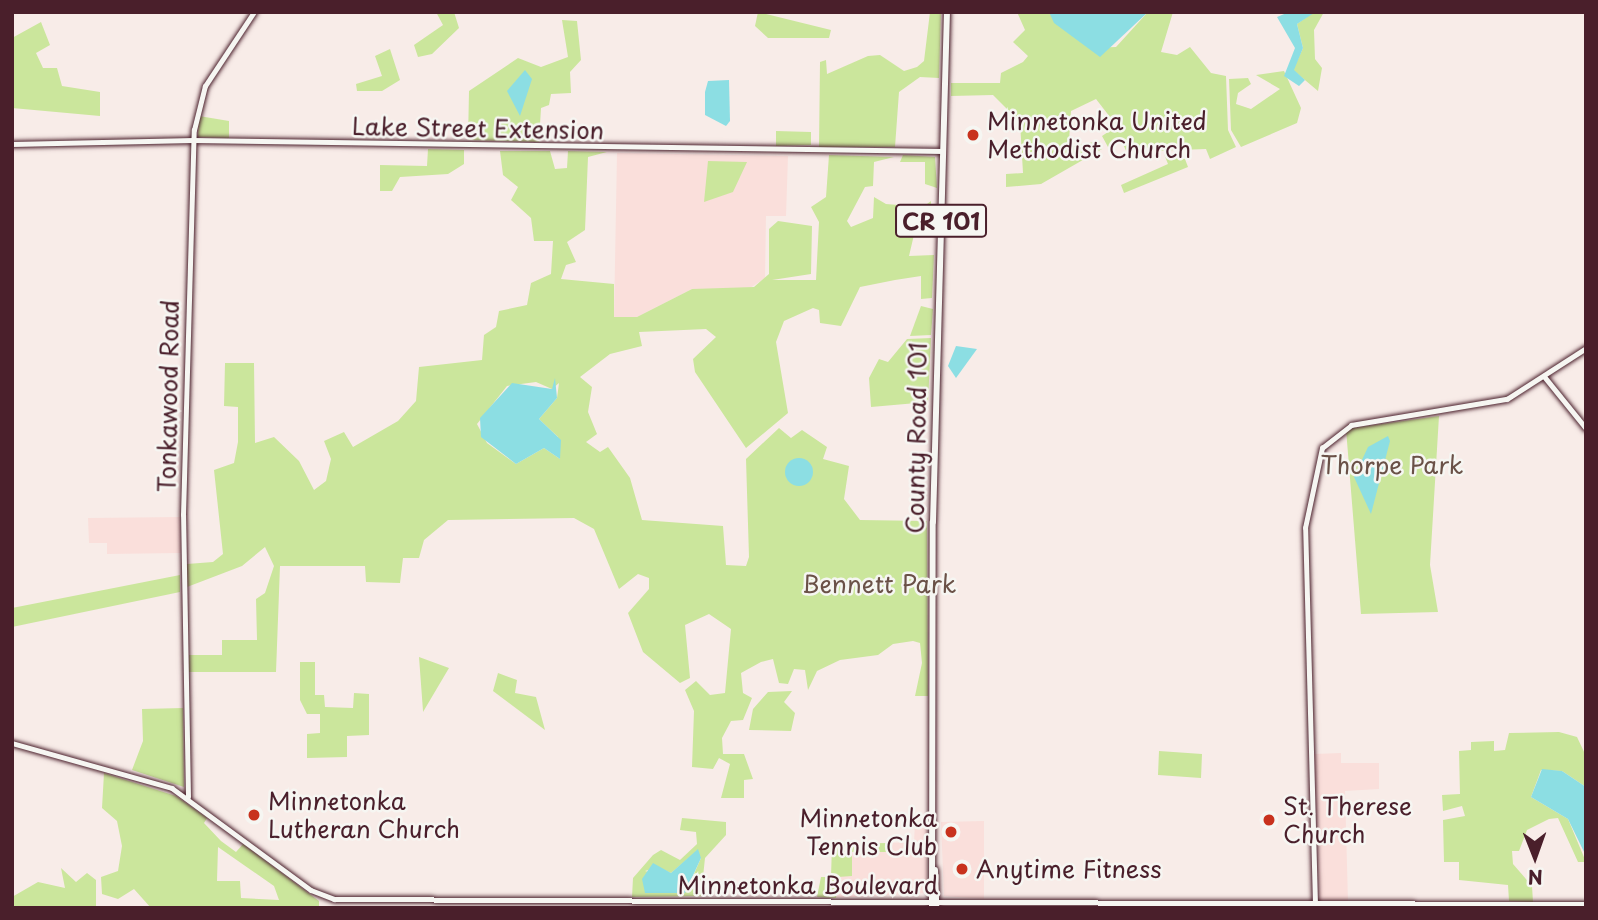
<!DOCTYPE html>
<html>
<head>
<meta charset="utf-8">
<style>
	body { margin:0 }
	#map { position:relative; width:1598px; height:920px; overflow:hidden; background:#f8ece8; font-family:"Playpen Sans",sans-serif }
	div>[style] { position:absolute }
	.built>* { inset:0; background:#fadfdb }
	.green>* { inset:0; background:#cbe69c }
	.water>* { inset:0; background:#8cdee3 }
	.round { border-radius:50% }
	.roads { filter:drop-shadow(0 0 2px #4a1f2b) drop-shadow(0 0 2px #4a1f2b) }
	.tertiary>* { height:4.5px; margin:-2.25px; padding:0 2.25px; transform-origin:2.25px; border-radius:2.25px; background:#f6f6f2 }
	.secondary>* { height:4.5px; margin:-2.25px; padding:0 2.25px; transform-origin:2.25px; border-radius:2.25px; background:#f6f6f2 }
	.primary>* { height:6px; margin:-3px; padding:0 3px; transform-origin:3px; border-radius:3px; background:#f6f6f2 }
	.dots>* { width:19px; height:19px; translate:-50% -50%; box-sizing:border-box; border:4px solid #f6f6f2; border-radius:50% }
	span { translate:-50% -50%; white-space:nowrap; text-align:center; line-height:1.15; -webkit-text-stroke:5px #f6f6f2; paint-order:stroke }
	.shield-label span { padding:2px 5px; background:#f6f6f2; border:2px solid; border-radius:5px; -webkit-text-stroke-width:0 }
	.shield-label { font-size:23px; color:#4a1f2b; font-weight:700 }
	.poi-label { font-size:24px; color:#4a1f2b }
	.left { translate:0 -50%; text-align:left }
	.right { translate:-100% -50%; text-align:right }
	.street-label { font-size:24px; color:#4a1f2b }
	.park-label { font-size:24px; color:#6a5147 }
	.frame { position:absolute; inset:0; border:14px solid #4a1f2b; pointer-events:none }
	.north { position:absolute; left:1500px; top:822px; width:70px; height:70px; -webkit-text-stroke:5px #f6f6f2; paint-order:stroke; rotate:179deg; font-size:19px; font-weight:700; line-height:28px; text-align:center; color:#4a1f2b }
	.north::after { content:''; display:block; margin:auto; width:24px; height:32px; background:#4a1f2b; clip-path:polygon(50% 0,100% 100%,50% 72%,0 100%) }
</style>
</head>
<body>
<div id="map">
	<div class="built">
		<i style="clip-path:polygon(617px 153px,788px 156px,786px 216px,766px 216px,765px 278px,747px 290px,692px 289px,637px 317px,614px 317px)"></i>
		<i style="clip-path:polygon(180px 517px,181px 553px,107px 554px,107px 543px,89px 543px,88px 518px)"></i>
		<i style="clip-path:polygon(1341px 753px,1341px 763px,1379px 763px,1379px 789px,1345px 791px,1348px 902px,1320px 901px,1314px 754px)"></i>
		<i style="clip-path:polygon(984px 821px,984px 899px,944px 896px,941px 822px)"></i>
		<i style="clip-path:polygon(927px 822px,927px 893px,836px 898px,838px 876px,852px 876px,852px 852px,887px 852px,887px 843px,914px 842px,915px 823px)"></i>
	</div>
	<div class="green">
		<i style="clip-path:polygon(436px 12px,454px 12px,459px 28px,432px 54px,418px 57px,414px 45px,443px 25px)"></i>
		<i style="clip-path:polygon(758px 12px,831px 30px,829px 38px,768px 38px,755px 26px)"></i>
		<i style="clip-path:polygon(930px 12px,941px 12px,939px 78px,920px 77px,899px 92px,895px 147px,819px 147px,820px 62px,826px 60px,827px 74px,868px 56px,880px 55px,904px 71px,917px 67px,924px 61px)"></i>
		<i style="clip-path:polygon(1017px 12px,1049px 12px,1089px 48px,1116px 47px,1148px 12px,1173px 12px,1161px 52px,1177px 55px,1190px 47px,1211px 73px,1226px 76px,1228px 130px,1236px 147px,1210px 159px,1206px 149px,1151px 151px,1144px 145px,1129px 157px,1122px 142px,1108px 147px,1102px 136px,1117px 126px,1096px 99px,1071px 111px,1069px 141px,1075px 146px,1099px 141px,1102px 149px,1041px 184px,1006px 187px,1006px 174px,1023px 173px,1020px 122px,993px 95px,951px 96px,951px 83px,1000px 83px,1001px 73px,1023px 62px,1028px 56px,1013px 42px,1025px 30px)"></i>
		<i style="clip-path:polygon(1314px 12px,1324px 12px,1314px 30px,1315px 59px,1322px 68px,1318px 91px,1293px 70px,1303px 48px,1297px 24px)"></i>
		<i style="clip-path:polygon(562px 20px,577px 21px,581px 60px,570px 72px,571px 93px,551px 94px,549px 105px,541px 108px,539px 142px,468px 140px,469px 91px,518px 58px,541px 67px,568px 57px)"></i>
		<i style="clip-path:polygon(41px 22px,50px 45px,36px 53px,43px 68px,57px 68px,62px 86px,100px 92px,100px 116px,12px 108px,12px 38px)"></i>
		<i style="clip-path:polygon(390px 49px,400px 80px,382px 91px,357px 91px,356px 84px,382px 76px,375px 56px)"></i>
		<i style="clip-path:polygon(1284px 71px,1301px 108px,1297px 123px,1241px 147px,1231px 130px,1229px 79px,1248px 78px,1251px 84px,1238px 93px,1236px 104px,1251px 109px,1280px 89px,1256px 75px)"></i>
		<i style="clip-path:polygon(199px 116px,229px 121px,229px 138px,198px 137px)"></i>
		<i style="clip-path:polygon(776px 131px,811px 132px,811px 145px,776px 146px)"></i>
		<i style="clip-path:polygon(428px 149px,464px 150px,464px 164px,448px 174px,400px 177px,392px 191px,380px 191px,380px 165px,427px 166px)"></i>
		<i style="clip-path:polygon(evenodd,500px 151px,550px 151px,555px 169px,567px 168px,568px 151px,607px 152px,588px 157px,585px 230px,567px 242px,576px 262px,566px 265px,561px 279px,614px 284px,614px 317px,637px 317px,692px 289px,754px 287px,769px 274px,769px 229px,778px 221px,812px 226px,811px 274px,772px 280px,816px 280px,819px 222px,811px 207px,826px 197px,829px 155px,894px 157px,874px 162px,873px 186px,865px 187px,847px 221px,851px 227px,873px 218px,874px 197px,886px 204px,923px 207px,931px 201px,930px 224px,917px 222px,909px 256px,934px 255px,932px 298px,921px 299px,921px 276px,895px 280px,860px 287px,841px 326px,820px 323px,819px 310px,813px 308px,784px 321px,776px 342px,788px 413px,746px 448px,695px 372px,693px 359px,716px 337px,706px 329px,639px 332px,642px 346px,610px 354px,580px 377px,592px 387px,588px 412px,597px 434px,586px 442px,600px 452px,608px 447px,630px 478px,642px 520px,723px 526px,726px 565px,746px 566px,749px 557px,746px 459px,779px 428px,791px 438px,802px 430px,827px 447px,823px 459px,849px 466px,844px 499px,860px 520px,927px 521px,928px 696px,915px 696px,922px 663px,920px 643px,913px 641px,893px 644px,878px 655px,840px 660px,817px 671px,808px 690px,805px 670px,794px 669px,788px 684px,779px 683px,773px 659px,761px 662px,741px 673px,743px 693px,752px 698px,743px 720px,731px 721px,722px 738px,723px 754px,744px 754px,753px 779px,744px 780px,744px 798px,721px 798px,730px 764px,719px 758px,713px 769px,692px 767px,694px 711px,685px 690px,696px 681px,710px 695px,725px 693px,731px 629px,709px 614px,685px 625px,690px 678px,680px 683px,643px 652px,628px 613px,649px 589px,649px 578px,638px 574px,619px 589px,594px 529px,574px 518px,448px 520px,424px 540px,419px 558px,403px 558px,400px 583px,366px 582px,365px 566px,280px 566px,276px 672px,189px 672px,189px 655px,222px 655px,222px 640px,257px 640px,256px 599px,265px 593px,274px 566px,265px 547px,242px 566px,187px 587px,187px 564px,213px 562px,223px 554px,214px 470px,234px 463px,238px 442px,238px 407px,224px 406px,225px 363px,254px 363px,255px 443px,274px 437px,299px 461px,314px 490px,326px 481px,331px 459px,324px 441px,344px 432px,353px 447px,398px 421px,416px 401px,419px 367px,482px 360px,484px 335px,496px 327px,499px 311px,527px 305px,531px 283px,551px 274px,553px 241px,534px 241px,531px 218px,511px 200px,518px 187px,503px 175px,500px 151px,536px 382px,552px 389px,559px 383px,557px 398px,539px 419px,558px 437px,560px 459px,544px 448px,516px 464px,487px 443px,477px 424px,507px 386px,536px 382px)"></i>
		<i style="clip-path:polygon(1164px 154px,1185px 159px,1188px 167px,1124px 193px,1121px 185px,1168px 164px)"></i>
		<i style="clip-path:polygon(903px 155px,935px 157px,937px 188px,925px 184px,925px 162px,900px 162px)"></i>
		<i style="clip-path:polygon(708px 161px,747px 162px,733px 192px,704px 202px)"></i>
		<i style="clip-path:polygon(921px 306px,933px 309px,931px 335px,910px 336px)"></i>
		<i style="clip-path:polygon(931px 338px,928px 402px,871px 407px,869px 378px,879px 359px,888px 362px,907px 339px)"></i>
		<i style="clip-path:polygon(1439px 416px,1430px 565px,1438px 612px,1361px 614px,1346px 429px)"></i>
		<i style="clip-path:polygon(180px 575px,180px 592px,12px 627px,12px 608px)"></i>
		<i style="clip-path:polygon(419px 657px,449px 668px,423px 712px,423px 711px)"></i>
		<i style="clip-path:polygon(300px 662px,315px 662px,315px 695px,324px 695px,325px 707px,353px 708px,354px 693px,369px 694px,369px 735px,347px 736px,347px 757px,307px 758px,307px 734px,320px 733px,320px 714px,307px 714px,300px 700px)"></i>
		<i style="clip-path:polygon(498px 673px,517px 680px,515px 693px,536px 697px,545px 730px,493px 691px)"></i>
		<i style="clip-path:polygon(792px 691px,784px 702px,795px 713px,791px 731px,749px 730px,753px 709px,768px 692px)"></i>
		<i style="clip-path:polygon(183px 708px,184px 787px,132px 770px,143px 741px,142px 709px)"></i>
		<i style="clip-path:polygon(1559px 732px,1577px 737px,1586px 756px,1586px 787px,1562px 771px,1541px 770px,1531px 797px,1568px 819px,1586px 862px,1578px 862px,1558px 818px,1549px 819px,1527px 830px,1519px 851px,1512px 851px,1513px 864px,1532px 886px,1533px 902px,1509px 901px,1508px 885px,1459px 880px,1459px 862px,1444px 862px,1443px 820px,1465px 816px,1462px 806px,1443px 811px,1442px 795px,1460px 794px,1459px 751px,1471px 750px,1471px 742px,1494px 741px,1494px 751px,1505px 750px,1509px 733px)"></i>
		<i style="clip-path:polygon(1159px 751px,1202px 754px,1201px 778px,1158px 775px)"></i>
		<i style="clip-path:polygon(evenodd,104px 773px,176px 796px,207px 818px,204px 823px,221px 841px,236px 852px,243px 844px,319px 901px,319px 908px,151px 908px,134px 889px,118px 899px,102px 894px,101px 877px,118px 871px,122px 846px,117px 821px,102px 808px,104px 773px,218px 847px,274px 886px,279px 900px,241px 898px,240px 881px,217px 881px,218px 847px)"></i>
		<i style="clip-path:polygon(evenodd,682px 818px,726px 822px,726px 835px,705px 858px,701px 896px,632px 897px,633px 878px,653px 855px,661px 850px,680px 860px,697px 844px,696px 832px,680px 830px,682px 818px,692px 855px,701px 858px,690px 883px,645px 871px,658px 867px,671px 873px,692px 855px)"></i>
		<i style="clip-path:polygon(887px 843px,887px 852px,852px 852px,852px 876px,838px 877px,836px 898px,817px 897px,821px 877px,831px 877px,832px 844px)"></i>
		<i style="clip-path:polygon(61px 868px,76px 882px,87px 873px,96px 880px,96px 908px,12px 908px,12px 897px,38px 882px,65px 888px)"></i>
	</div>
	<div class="water">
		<i style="clip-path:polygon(1049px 12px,1148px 12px,1100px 57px,1054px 23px)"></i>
		<i style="clip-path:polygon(1289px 12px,1314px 13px,1297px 24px,1303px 48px,1294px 70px,1305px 80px,1299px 86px,1284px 76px,1295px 48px,1277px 17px)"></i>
		<i style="clip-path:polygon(525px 70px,532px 79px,520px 116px,507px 91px)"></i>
		<i style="clip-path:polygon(729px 80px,730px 121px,726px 126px,705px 115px,705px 92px,708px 81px)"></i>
		<i style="clip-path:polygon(956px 346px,977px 349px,956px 378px,948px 366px)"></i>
		<i style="clip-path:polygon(555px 378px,557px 398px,539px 419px,561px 440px,560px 459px,544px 448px,516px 464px,481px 437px,480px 418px,512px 383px,552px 389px)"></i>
		<i style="clip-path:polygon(1388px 436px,1390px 441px,1371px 514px,1354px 477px,1368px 447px)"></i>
		<i class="round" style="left:785px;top:458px;width:28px;height:28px"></i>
		<i style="clip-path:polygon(1542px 769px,1562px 771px,1586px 787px,1586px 856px,1568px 819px,1531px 797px)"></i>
		<i style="clip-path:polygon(698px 849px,701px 858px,685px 893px,645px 893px,642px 879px,653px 863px,671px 873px)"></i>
	</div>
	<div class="roads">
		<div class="tertiary">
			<i style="left:12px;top:144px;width:181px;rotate:-1.3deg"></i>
			<i style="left:193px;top:140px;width:750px;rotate:0.84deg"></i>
			<i style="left:1544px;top:376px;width:67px;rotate:51.1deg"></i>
			<i style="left:188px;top:797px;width:282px;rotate:-91deg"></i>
			<i style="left:183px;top:515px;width:385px;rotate:-88.4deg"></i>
			<i style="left:194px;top:130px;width:45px;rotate:-76deg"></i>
			<i style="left:205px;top:86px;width:89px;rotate:-56.5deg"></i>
			<i style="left:936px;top:902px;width:650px;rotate:0.18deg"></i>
			<i style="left:1315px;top:904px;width:376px;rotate:-91.5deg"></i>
			<i style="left:1305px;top:528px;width:82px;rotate:-78deg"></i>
			<i style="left:1322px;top:448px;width:37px;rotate:-38deg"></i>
			<i style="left:1351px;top:425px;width:158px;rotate:-9.5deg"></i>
			<i style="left:1507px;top:399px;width:94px;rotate:-32.8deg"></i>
		</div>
		<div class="secondary">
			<i style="left:12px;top:743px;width:166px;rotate:15.7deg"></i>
			<i style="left:172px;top:788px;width:172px;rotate:36.3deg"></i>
			<i style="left:311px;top:890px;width:25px;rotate:21deg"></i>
			<i style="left:334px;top:899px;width:598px;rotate:0.29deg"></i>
		</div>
		<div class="primary">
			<i style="left:935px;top:870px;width:38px;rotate:88deg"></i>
			<i style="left:932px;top:908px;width:386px;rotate:-89.9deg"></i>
			<i style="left:933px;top:522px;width:510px;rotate:-88.43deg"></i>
		</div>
	</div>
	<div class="dots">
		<i style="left:973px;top:135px;background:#c8321e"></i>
		<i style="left:254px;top:815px;background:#c8321e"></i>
		<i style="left:1269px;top:820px;background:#c8321e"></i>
		<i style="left:951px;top:832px;background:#c8321e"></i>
		<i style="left:962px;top:869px;background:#c8321e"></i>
	</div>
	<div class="shield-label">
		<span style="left:941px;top:221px">CR 101</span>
	</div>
	<div class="poi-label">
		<span class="left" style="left:987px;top:135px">Minnetonka United<br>Methodist Church</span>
		<span class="left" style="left:268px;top:815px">Minnetonka<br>Lutheran Church</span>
		<span class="left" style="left:1283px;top:820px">St. Therese<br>Church</span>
		<span class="right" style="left:937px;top:832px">Minnetonka<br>Tennis Club</span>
		<span class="left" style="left:976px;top:869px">Anytime Fitness</span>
	</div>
	<div class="street-label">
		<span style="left:478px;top:128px;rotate:1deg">Lake Street Extension</span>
		<span style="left:168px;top:396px;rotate:-89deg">Tonkawood Road</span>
		<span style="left:916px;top:438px;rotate:-89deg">County Road 101</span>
		<span style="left:808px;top:885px">Minnetonka Boulevard</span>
	</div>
	<div class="park-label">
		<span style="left:1392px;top:465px">Thorpe Park</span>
		<span style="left:879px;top:584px">Bennett Park</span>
	</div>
	<div class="frame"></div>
	<div class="north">N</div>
</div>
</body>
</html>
